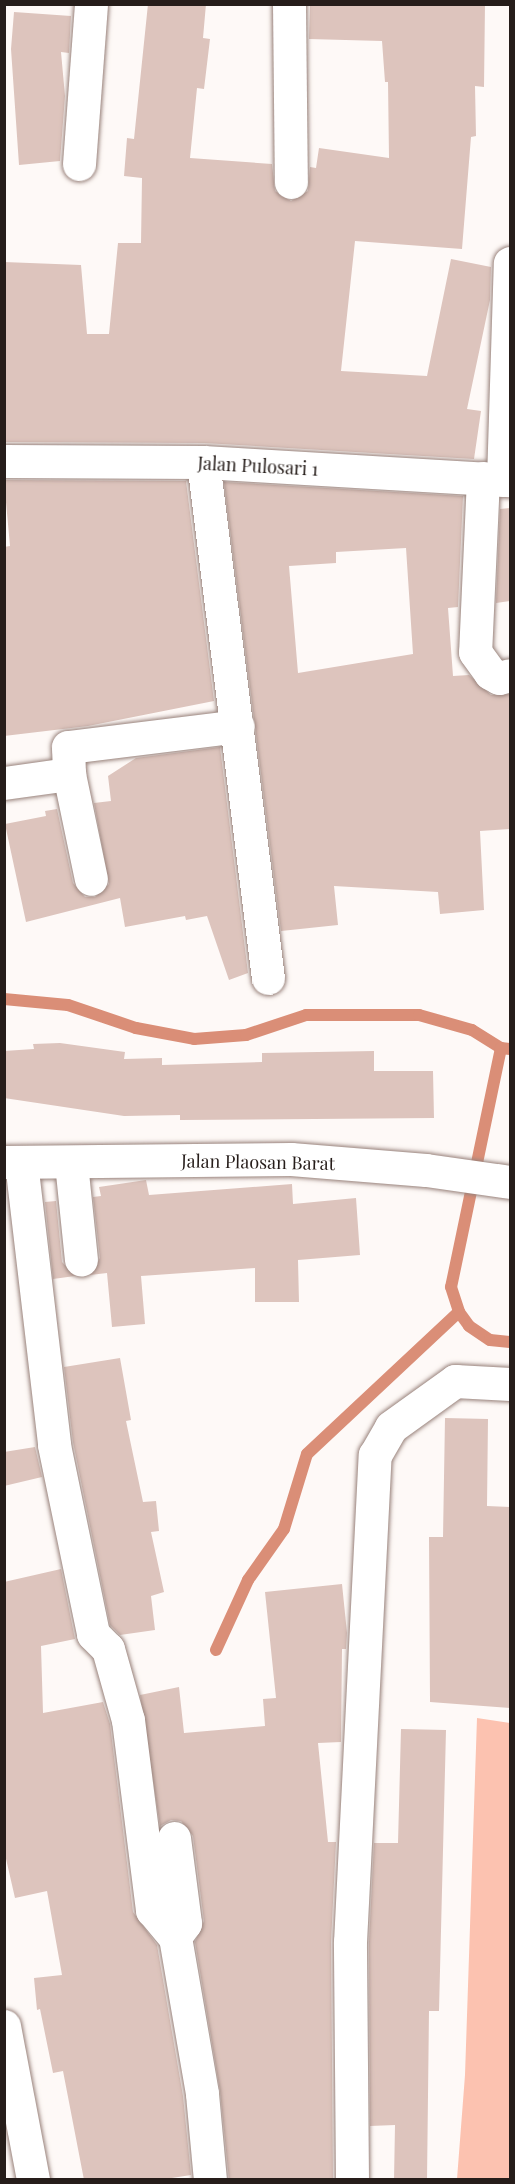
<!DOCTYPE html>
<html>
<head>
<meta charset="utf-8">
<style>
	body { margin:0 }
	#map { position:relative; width:515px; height:2184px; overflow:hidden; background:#fef9f7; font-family:"Playfair Display",serif }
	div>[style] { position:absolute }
	.green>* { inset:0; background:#fcc2b0 }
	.stream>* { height:12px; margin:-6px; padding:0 6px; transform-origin:6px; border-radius:6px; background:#da8e77 }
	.building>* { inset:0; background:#ddc4bd }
	.roads { filter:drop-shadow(0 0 2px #98827b) drop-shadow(0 0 2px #98827b) }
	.minor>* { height:33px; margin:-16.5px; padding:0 16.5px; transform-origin:16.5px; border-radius:16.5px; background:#fff }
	span { translate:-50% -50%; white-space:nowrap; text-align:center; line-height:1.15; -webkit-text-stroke:4.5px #fff; paint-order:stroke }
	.street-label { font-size:18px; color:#261d1a }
	.frame { position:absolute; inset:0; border:6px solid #261d1a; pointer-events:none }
</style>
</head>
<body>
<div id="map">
	<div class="green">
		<i style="clip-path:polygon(477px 1718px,510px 1723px,510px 2179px,457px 2179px,465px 2075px)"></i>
	</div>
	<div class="stream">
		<i style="left:4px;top:999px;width:64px;rotate:5.4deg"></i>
		<i style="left:68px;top:1005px;width:72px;rotate:18.7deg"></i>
		<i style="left:136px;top:1028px;width:59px;rotate:10.7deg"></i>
		<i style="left:194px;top:1039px;width:52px;rotate:-4.4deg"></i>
		<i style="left:246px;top:1035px;width:63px;rotate:-18.4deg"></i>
		<i style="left:306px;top:1015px;width:113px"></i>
		<i style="left:419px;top:1015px;width:55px;rotate:15.8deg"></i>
		<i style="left:472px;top:1030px;width:34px;rotate:32deg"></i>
		<i style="left:501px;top:1048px;width:9px;rotate:6deg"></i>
		<i style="left:501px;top:1048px;width:244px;rotate:101.8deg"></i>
		<i style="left:451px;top:1287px;width:26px;rotate:72deg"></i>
		<i style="left:459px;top:1312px;width:17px;rotate:54deg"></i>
		<i style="left:469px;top:1326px;width:25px;rotate:34deg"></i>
		<i style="left:490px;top:1340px;width:20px;rotate:6deg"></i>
		<i style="left:216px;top:1650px;width:77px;rotate:-65.4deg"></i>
		<i style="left:248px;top:1580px;width:62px;rotate:-54.8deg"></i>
		<i style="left:284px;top:1529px;width:78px;rotate:-73deg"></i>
		<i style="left:307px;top:1454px;width:208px;rotate:-43.1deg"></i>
	</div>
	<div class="building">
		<i style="clip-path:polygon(148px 4px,206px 4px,203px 38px,210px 39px,204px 89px,197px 88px,190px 158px,272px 164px,275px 191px,291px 201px,308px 191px,310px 167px,316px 168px,319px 148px,389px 158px,388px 82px,385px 82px,382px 41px,309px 39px,310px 4px,485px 4px,484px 87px,475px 86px,476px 136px,471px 137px,462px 249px,355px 241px,341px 371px,427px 376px,451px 259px,491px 267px,490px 300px,467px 409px,481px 411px,474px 459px,204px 443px,4px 442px,4px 262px,81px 265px,87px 334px,109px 334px,118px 243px,141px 243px,142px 178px,124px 176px,127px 138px,134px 139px)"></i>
		<i style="clip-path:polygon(14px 12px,71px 16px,69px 53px,61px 52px,65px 96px,60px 161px,19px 165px,11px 49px)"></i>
		<i style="clip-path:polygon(4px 480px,186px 481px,214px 701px,88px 726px,4px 736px,4px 547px,10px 546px)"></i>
		<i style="clip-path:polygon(evenodd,224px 482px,463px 496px,458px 607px,448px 608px,453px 676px,469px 675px,491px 695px,510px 694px,510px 829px,480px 831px,484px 910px,440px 914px,438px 892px,334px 886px,338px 925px,281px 931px,224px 482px,406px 548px,413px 654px,298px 673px,289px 566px,336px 563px,336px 552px,406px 548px)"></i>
		<i style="clip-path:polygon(510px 508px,510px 601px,496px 603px,500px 509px)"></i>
		<i style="clip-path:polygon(220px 747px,248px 973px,229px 980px,207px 916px,186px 920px,185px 916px,125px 927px,120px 898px,26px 922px,5px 824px,46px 816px,45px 811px,57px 809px,73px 883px,85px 897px,95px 897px,109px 884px,94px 803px,111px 801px,108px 776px,136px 758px)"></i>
		<i style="clip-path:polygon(60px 1043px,125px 1052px,124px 1059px,162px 1058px,162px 1065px,262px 1062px,262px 1053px,374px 1051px,374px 1071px,433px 1071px,434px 1118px,180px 1120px,180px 1115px,124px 1116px,4px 1098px,4px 1051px,34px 1049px,33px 1044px)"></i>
		<i style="clip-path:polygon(146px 1180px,149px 1195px,292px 1184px,293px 1204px,356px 1198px,360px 1255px,298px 1260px,299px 1302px,255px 1302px,255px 1268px,141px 1276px,145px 1324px,112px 1327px,107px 1273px,90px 1275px,100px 1258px,93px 1197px,101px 1196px,99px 1187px)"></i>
		<i style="clip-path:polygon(56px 1201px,62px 1262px,75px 1276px,53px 1279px,45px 1202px)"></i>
		<i style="clip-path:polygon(120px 1358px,131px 1420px,126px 1421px,143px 1502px,156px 1501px,159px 1531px,151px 1532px,164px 1592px,151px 1596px,155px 1630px,120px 1635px,110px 1625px,73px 1442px,64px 1367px)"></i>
		<i style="clip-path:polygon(445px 1418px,488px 1419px,487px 1506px,510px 1507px,510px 1708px,430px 1702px,429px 1537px,443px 1537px)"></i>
		<i style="clip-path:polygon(35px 1447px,42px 1477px,4px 1486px,4px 1452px)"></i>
		<i style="clip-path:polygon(61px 1569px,75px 1639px,41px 1646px,43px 1713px,103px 1702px,110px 1724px,133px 1912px,157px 1945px,183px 2096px,191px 2175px,159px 2180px,84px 2180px,63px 2071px,53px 2073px,40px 2009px,37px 2010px,34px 1978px,62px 1975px,47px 1891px,15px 1898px,4px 1850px,4px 1582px)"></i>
		<i style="clip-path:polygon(342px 1584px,347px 1633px,346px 1649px,342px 1649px,341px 1742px,318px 1743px,328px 1842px,336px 1842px,331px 1942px,333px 2180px,229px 2180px,220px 2091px,195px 1942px,204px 1921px,193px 1836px,181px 1821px,171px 1820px,160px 1826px,140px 1695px,179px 1687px,184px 1733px,265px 1726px,263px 1699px,276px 1698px,265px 1592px)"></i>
		<i style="clip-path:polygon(401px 1729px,446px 1730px,439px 2011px,429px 2011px,427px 2180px,394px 2180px,395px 2125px,370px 2126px,369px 1942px,374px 1843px,398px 1843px)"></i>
	</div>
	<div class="roads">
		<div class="minor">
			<i style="left:289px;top:4px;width:178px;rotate:89.4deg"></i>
			<i style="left:79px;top:164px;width:160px;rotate:-85.7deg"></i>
			<i style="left:4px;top:461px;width:199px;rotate:0.3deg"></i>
			<i style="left:203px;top:462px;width:308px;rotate:3.4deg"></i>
			<i style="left:203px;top:462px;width:520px;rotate:82.82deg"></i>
			<i style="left:483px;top:478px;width:174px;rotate:92.6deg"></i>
			<i style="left:475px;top:652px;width:26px;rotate:54deg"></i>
			<i style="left:490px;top:673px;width:10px;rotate:29deg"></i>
			<i style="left:499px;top:678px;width:11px;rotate:-15deg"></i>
			<i style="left:503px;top:480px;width:217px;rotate:-88.2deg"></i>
			<i style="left:69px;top:774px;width:107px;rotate:78.2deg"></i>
			<i style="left:4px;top:783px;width:66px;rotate:-7.9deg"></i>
			<i style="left:69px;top:774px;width:27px;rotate:-92deg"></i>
			<i style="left:68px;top:747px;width:171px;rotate:-7deg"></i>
			<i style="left:4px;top:1162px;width:287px;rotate:-0.6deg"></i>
			<i style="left:291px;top:1159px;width:135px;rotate:4.7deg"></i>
			<i style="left:426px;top:1170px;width:85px;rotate:8.1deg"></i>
			<i style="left:21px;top:1162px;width:285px;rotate:83.3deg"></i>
			<i style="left:54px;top:1445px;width:193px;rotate:78.3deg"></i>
			<i style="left:93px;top:1634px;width:21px;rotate:45deg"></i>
			<i style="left:108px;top:1649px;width:74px;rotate:74.3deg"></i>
			<i style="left:128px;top:1720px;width:192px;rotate:82.8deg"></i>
			<i style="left:152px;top:1910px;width:35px;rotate:50deg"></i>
			<i style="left:175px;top:1937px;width:159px;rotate:80.2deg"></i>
			<i style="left:202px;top:2094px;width:86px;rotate:84.7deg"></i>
			<i style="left:71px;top:1163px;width:97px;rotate:84.1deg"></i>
			<i style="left:174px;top:1838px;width:86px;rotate:82.6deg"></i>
			<i style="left:185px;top:1923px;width:17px;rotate:126deg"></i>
			<i style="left:4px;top:2026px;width:157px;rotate:79.3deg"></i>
			<i style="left:352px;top:2180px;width:238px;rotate:-90.5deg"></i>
			<i style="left:350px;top:1942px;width:488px;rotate:-87.1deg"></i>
			<i style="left:375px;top:1455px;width:32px;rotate:-60deg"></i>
			<i style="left:391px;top:1427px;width:79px;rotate:-35.7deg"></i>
			<i style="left:455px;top:1381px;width:55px;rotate:3.1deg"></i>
		</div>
	</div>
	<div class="street-label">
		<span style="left:258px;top:466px;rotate:3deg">Jalan Pulosari 1</span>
		<span style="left:258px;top:1162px;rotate:1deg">Jalan Plaosan Barat</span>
	</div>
	<div class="frame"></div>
</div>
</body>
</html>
